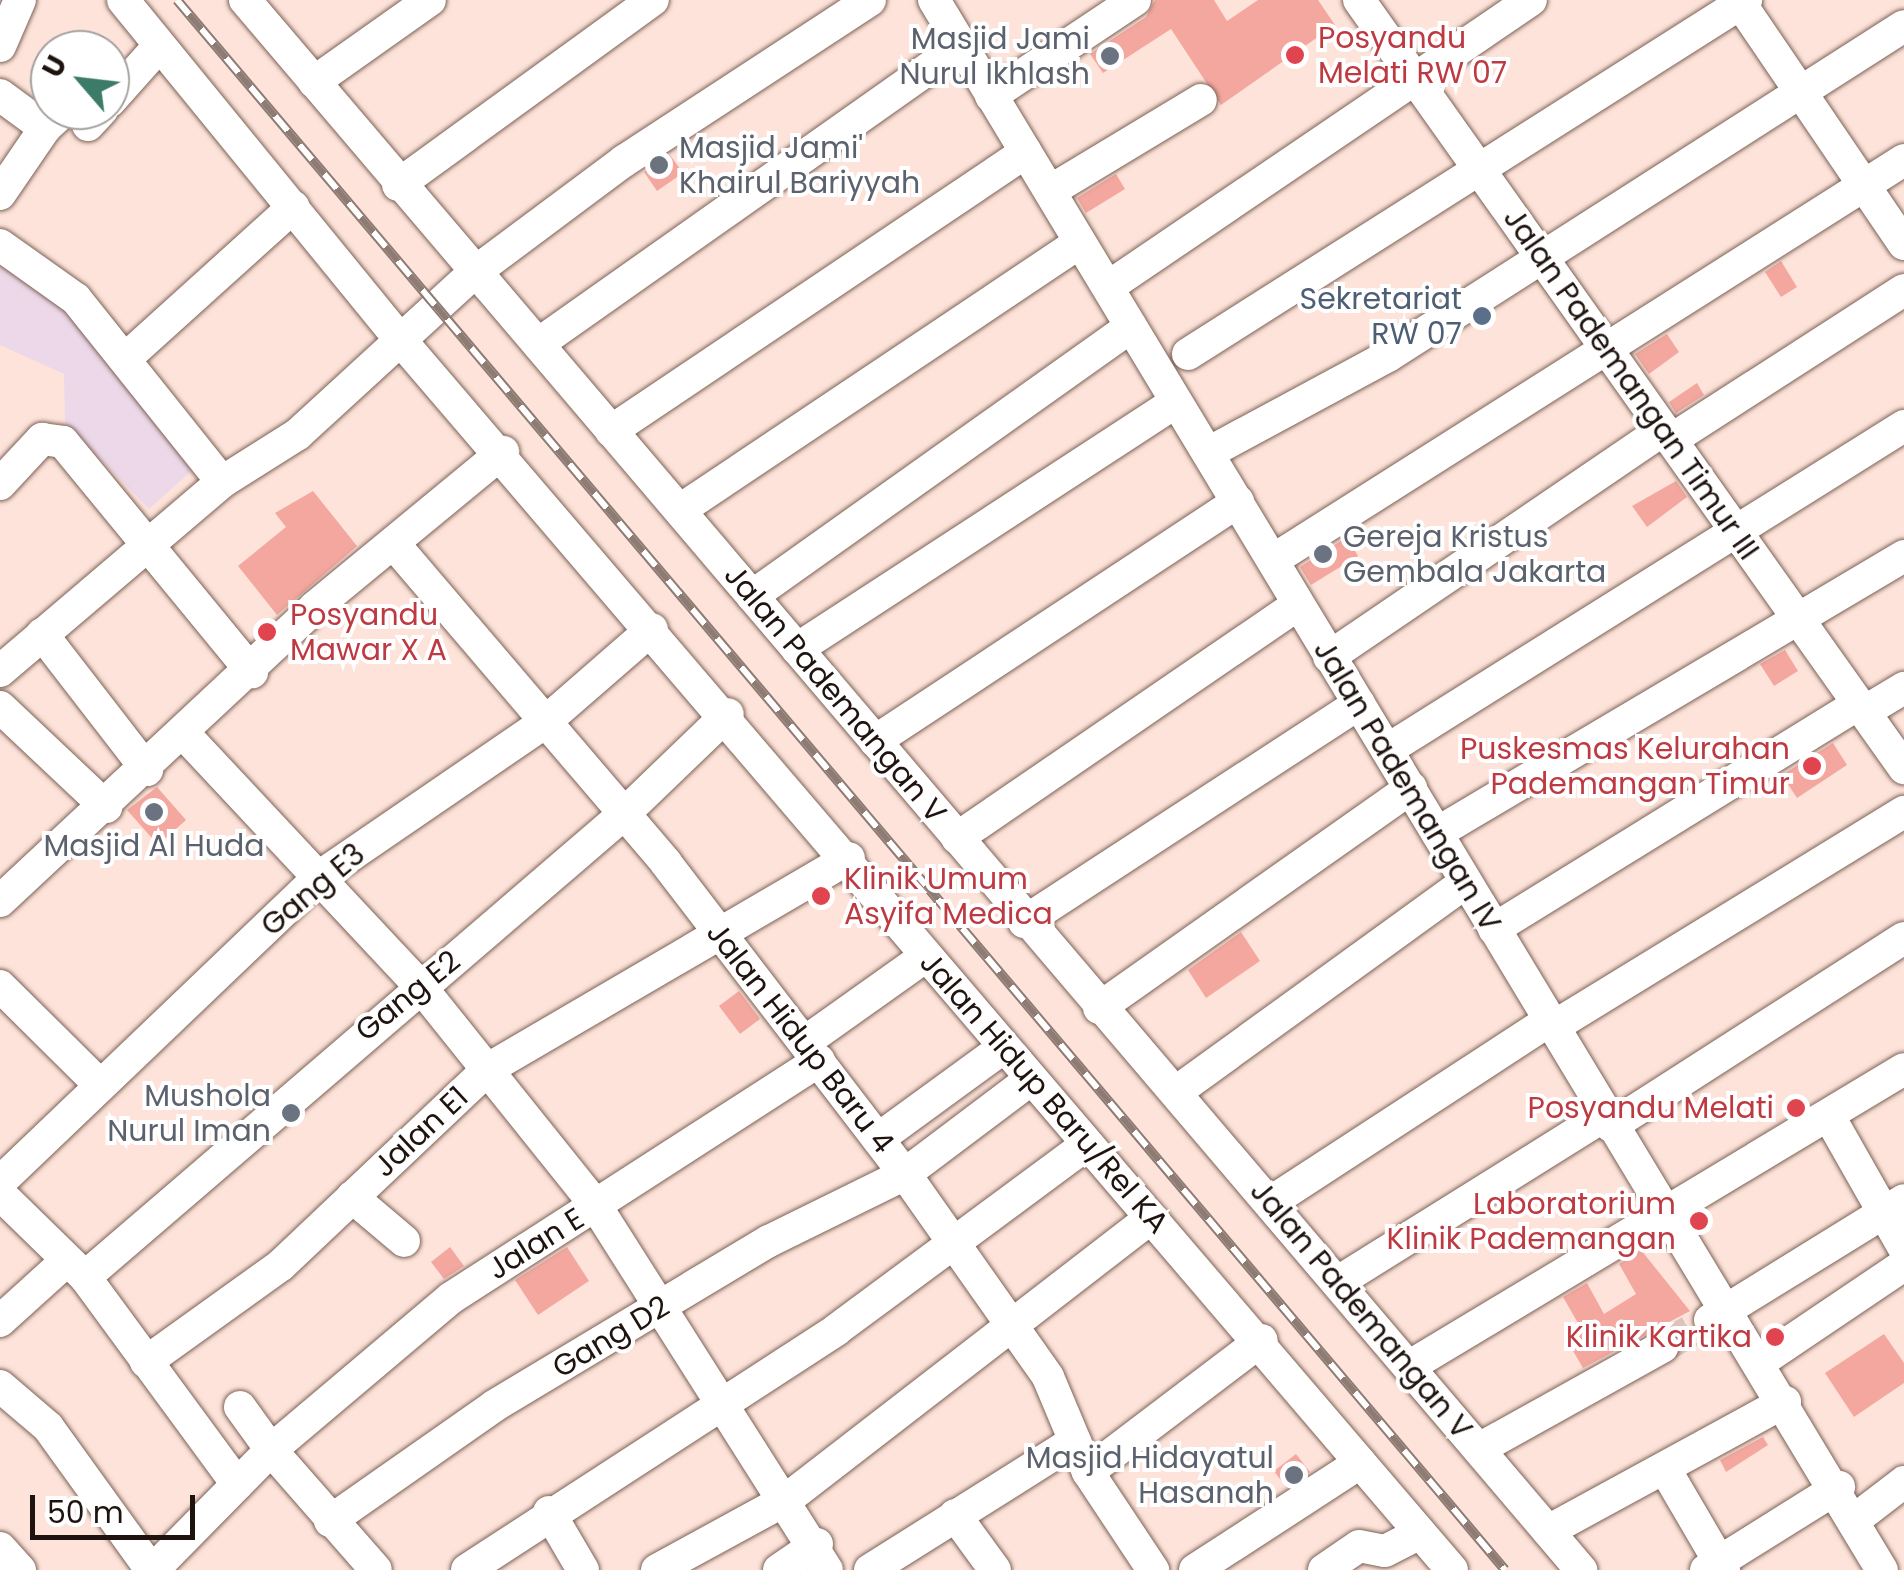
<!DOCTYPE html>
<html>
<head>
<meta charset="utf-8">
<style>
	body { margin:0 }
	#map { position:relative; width:1904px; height:1570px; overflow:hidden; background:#fde3d9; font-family:Poppins,sans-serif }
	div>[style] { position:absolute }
	.commercial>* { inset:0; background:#ecd8e9 }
	.building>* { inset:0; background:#f4a79f }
	.minor-tunnel>* { height:32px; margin-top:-16px; transform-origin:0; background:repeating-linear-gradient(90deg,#dcc4bb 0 32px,transparent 0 48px) }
	.roads { filter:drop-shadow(0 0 2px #7c6156) drop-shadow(0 0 2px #7c6156) }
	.minor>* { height:32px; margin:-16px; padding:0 16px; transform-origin:16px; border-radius:16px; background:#fff }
	.rail>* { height:10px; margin-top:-5px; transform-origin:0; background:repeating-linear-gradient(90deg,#fff 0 19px,#8d7b74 0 38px); box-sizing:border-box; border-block:2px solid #8d7b74 }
	.dots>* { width:28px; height:28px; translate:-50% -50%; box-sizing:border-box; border:5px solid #fff; border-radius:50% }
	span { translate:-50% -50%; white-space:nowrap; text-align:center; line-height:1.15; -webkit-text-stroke:8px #fff; paint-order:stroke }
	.health-label { font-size:30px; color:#be3a42 }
	.left { translate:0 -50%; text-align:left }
	.right { translate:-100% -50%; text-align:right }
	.worship-label { font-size:30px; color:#5b616d }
	.service-label { font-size:30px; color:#4e5e75 }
	.street-label { font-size:30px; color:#1e130f }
	.north { position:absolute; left:30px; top:30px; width:100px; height:100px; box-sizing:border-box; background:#fff; border:2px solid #a5a19f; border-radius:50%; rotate:298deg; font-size:28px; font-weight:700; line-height:40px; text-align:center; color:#1e130f }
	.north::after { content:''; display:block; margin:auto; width:35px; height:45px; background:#3b7b68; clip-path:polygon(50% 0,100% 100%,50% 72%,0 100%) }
	.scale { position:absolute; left:30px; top:1495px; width:165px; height:45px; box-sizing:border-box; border:5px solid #1e130f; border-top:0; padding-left:12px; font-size:30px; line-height:35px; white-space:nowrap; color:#1e130f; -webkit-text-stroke:8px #fff; paint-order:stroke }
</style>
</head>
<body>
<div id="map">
	<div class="commercial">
		<i style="clip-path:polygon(0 267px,57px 294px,208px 456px,149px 509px,65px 423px,64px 374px,0 345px)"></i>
	</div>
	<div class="building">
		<i style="clip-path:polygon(1155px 0,1214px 0,1227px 21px,1258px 0,1318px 0,1335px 25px,1221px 105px,1171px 29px,1103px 73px,1090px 54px,1146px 17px)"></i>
		<i style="clip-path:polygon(670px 155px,683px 173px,657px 191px,644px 172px)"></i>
		<i style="clip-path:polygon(1116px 174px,1125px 189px,1086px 213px,1077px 198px)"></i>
		<i style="clip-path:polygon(1781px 261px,1797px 287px,1781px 297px,1765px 272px)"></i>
		<i style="clip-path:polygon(1667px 334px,1679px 352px,1649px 374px,1635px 354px)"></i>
		<i style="clip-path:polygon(1697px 383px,1704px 395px,1676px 413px,1669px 402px)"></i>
		<i style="clip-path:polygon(1676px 481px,1687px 497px,1647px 527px,1632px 506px)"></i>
		<i style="clip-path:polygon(313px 491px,357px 546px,277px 615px,238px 566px,286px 527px,275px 513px)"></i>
		<i style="clip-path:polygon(1347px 537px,1358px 556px,1311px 585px,1300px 567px)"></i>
		<i style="clip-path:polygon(1785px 650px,1798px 671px,1774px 686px,1760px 664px)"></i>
		<i style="clip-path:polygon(1833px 743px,1847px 765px,1797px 798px,1782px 775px)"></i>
		<i style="clip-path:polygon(157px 787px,186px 820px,158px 845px,127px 810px)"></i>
		<i style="clip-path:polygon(1241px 932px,1260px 961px,1206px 998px,1188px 970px)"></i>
		<i style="clip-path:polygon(739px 991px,760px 1019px,740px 1034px,719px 1006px)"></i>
		<i style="clip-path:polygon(450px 1247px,464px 1266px,444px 1279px,431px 1262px)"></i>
		<i style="clip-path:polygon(567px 1247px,589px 1281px,538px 1315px,515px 1280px)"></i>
		<i style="clip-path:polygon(1641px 1250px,1690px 1311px,1583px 1368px,1566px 1339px,1582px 1330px,1563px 1297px,1587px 1283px,1604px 1314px,1636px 1294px,1619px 1264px)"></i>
		<i style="clip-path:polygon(1884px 1334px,1904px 1363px,1904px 1383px,1854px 1417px,1825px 1373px)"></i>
		<i style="clip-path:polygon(1763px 1437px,1768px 1445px,1726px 1472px,1720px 1460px)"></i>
		<i style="clip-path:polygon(1296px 1454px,1310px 1472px,1286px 1487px,1274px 1471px)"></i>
	</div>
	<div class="minor-tunnel">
		<i style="left:1662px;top:1347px;width:55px;rotate:-29.4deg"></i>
	</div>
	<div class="roads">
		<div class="minor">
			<i style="left:123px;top:0;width:443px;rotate:50.8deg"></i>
			<i style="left:403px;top:343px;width:1614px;rotate:49.47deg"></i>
			<i style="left:245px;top:0;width:2062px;rotate:49.6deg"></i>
			<i style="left:934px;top:0;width:1834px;rotate:58.88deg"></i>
			<i style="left:1359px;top:0;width:942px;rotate:54.64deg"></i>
			<i style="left:1738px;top:0;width:295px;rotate:55.8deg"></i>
			<i style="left:0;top:46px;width:50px;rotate:-66.5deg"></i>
			<i style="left:314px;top:82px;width:142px;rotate:-35.3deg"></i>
			<i style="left:0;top:95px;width:56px;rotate:36.3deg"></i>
			<i style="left:45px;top:128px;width:26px;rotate:-43deg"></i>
			<i style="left:991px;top:96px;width:173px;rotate:-33.7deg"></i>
			<i style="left:110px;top:101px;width:74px;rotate:-48.3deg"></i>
			<i style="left:88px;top:125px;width:21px;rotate:-47deg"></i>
			<i style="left:398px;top:185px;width:315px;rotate:-36deg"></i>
			<i style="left:1050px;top:191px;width:176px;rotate:-31.1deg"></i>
			<i style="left:0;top:194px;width:80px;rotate:-55.7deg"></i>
			<i style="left:0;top:245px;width:93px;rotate:35.4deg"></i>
			<i style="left:76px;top:299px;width:234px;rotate:51.4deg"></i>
			<i style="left:1108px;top:287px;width:511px;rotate:-34.16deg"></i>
			<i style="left:538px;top:344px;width:519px;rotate:-35.19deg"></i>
			<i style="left:1188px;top:354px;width:661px;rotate:-32.39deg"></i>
			<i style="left:125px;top:359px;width:227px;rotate:-42.1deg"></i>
			<i style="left:611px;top:431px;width:500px;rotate:-33.91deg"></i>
			<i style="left:1671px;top:440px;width:277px;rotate:-32.8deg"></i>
			<i style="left:1208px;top:453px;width:204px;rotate:-28.3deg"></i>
			<i style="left:1388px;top:356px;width:612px;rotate:-32.6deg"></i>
			<i style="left:0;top:484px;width:62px;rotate:-47deg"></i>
			<i style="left:42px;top:439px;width:21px;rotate:8deg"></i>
			<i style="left:63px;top:442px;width:298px;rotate:50.6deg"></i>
			<i style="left:680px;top:510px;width:481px;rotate:-33.8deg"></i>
			<i style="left:394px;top:544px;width:419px;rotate:49.5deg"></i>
			<i style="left:666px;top:863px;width:392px;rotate:52.5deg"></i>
			<i style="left:905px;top:1174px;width:248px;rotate:54.8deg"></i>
			<i style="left:1048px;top:1377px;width:103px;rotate:67.2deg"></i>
			<i style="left:1088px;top:1472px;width:118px;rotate:56.4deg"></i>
			<i style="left:1273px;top:560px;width:747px;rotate:-32.37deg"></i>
			<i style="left:752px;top:596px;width:465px;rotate:-35.4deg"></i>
			<i style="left:42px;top:634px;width:172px;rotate:52.3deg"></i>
			<i style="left:797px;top:649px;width:452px;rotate:-33.1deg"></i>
			<i style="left:1329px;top:657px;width:405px;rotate:-34.2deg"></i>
			<i style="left:0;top:671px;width:292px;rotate:-40.4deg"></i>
			<i style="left:222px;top:482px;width:90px;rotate:-32.3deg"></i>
			<i style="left:298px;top:434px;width:240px;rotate:-42.5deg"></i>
			<i style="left:475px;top:272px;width:186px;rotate:-36.7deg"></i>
			<i style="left:624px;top:161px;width:294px;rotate:-33.2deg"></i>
			<i style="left:0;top:707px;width:146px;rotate:43.3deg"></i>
			<i style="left:1864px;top:712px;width:47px;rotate:-31deg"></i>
			<i style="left:186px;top:736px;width:342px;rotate:46.9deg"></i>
			<i style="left:420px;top:986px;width:282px;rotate:51.3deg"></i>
			<i style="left:596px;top:1206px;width:431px;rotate:57.6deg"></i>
			<i style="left:875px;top:741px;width:435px;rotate:-33.4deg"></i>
			<i style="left:1387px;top:750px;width:610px;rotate:-32.08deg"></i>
			<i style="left:1437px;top:833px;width:543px;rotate:-30.67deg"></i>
			<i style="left:957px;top:838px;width:412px;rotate:-34.4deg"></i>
			<i style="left:0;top:901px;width:431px;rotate:-43deg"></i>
			<i style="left:315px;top:607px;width:244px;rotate:-39.5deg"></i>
			<i style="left:1024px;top:922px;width:400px;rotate:-33.1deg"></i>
			<i style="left:1494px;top:929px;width:428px;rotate:-31.7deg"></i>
			<i style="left:0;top:986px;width:139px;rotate:44.7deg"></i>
			<i style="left:1099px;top:1008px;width:382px;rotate:-35.2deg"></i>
			<i style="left:1553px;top:1027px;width:412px;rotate:-31.5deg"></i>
			<i style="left:805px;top:1042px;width:148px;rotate:-35.4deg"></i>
			<i style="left:1176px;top:1092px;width:358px;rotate:-35.9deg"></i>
			<i style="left:1830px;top:1118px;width:150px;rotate:60.4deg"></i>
			<i style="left:1611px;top:1126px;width:348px;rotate:-32.7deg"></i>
			<i style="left:878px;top:1139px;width:156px;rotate:-36.1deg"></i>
			<i style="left:0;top:1182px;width:441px;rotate:-43.7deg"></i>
			<i style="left:319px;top:877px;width:273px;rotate:-34.4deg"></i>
			<i style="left:544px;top:723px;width:143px;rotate:-41deg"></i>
			<i style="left:0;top:1194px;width:119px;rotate:44.3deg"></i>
			<i style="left:85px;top:1277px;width:257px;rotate:53.7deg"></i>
			<i style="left:352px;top:1197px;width:68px;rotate:40.2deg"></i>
			<i style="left:1271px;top:1202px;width:332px;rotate:-33.1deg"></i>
			<i style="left:85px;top:1277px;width:711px;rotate:-40.66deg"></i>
			<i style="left:624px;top:814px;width:144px;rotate:-43.9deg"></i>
			<i style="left:1338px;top:1282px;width:314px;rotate:-32deg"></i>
			<i style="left:1710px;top:1320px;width:228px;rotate:-31.7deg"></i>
			<i style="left:0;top:1321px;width:88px;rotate:-42.2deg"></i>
			<i style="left:146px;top:1362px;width:166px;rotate:-35.7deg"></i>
			<i style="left:281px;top:1265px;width:285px;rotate:-43.4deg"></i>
			<i style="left:488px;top:1069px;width:418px;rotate:-30.3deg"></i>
			<i style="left:1760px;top:1362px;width:174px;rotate:-34deg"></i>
			<i style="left:1410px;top:1366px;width:576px;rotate:-31.01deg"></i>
			<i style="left:0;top:1386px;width:63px;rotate:40.5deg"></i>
			<i style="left:48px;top:1427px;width:176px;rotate:54.2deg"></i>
			<i style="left:240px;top:1407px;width:53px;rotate:54.2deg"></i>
			<i style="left:271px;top:1450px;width:236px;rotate:-40.2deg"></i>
			<i style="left:451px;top:1298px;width:438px;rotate:-32.8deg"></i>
			<i style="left:1479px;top:1449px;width:210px;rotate:-29.1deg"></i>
			<i style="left:1665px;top:1469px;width:117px;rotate:59.7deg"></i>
			<i style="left:1088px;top:1472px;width:218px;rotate:-37.2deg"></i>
			<i style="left:549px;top:1512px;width:67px;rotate:59.6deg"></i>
			<i style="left:955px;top:1515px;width:68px;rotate:54deg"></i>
			<i style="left:1857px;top:1518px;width:59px;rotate:-37.5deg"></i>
			<i style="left:330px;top:1521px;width:200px;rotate:-35deg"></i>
			<i style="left:494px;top:1406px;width:321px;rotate:-31deg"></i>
			<i style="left:769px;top:1241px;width:152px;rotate:-26.2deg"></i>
			<i style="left:905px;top:1174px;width:158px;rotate:-37deg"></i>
			<i style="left:1548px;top:1531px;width:270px;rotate:-28.6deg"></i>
			<i style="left:0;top:1548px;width:30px;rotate:48deg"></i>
			<i style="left:153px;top:1570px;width:168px;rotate:-45.5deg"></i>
			<i style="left:271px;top:1450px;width:159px;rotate:48.8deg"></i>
			<i style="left:467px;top:1570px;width:440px;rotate:-33deg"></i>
			<i style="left:836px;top:1330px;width:311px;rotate:-36.5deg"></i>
			<i style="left:657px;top:1570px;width:148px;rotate:-28.6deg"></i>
			<i style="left:787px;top:1499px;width:459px;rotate:-37.7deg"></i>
			<i style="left:779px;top:1570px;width:46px;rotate:-34.4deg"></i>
			<i style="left:870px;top:1570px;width:242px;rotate:-32.2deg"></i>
			<i style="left:1195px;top:1570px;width:197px;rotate:-33deg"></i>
			<i style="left:1324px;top:1570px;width:42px;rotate:-34.4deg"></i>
			<i style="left:1359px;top:1546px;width:26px;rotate:11deg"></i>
			<i style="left:1385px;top:1551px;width:39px;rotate:-27deg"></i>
			<i style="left:1706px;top:1570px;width:157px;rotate:-32deg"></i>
		</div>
	</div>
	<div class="rail">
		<i style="left:177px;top:0;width:2056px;rotate:49.77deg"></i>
	</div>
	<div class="dots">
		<i style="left:1295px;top:55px;background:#e0444e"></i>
		<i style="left:1110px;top:56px;background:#6b7280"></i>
		<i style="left:659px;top:165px;background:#6b7280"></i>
		<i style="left:1482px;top:316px;background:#5c6f8a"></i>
		<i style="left:1323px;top:554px;background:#6b7280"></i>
		<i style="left:267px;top:632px;background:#e0444e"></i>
		<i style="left:1812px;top:766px;background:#e0444e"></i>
		<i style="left:154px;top:812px;background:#6b7280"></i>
		<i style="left:821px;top:896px;background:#e0444e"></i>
		<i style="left:1796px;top:1108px;background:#e0444e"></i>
		<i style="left:291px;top:1113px;background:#6b7280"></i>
		<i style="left:1699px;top:1221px;background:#e0444e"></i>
		<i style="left:1775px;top:1337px;background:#e0444e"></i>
		<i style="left:1294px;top:1475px;background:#6b7280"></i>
	</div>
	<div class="health-label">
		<span class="left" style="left:1318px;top:55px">Posyandu<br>Melati RW 07</span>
		<span class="left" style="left:290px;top:632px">Posyandu<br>Mawar X A</span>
		<span class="right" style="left:1790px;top:766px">Puskesmas Kelurahan<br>Pademangan Timur</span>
		<span class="left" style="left:844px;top:896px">Klinik Umum<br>Asyifa Medica</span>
		<span class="right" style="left:1774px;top:1108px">Posyandu Melati</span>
		<span class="right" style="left:1676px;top:1221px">Laboratorium<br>Klinik Pademangan</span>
		<span class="right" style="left:1752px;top:1337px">Klinik Kartika</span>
	</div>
	<div class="worship-label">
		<span class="right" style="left:1090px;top:56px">Masjid Jami<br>Nurul Ikhlash</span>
		<span class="left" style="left:679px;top:165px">Masjid Jami'<br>Khairul Bariyyah</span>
		<span class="left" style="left:1343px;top:554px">Gereja Kristus<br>Gembala Jakarta</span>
		<span style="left:154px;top:846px">Masjid Al Huda</span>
		<span class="right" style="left:271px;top:1113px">Mushola<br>Nurul Iman</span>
		<span class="right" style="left:1274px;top:1475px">Masjid Hidayatul<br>Hasanah</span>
	</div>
	<div class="service-label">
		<span class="right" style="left:1462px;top:316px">Sekretariat<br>RW 07</span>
	</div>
	<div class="street-label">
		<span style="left:1631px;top:384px;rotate:55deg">Jalan Pademangan Timur III</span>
		<span style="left:835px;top:694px;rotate:50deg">Jalan Pademangan V</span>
		<span style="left:1407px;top:786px;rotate:59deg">Jalan Pademangan IV</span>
		<span style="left:313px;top:890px;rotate:-40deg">Gang E3</span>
		<span style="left:408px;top:996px;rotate:-39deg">Gang E2</span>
		<span style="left:800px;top:1038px;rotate:52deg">Jalan Hidup Baru 4</span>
		<span style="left:1044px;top:1093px;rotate:49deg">Jalan Hidup Baru/Rel KA</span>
		<span style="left:421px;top:1132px;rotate:-43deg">Jalan E1</span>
		<span style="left:536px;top:1244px;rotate:-32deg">Jalan E</span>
		<span style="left:1361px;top:1310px;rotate:50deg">Jalan Pademangan V</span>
		<span style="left:611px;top:1337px;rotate:-31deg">Gang D2</span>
	</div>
	<div class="north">U</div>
	<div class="scale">50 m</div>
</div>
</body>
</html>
